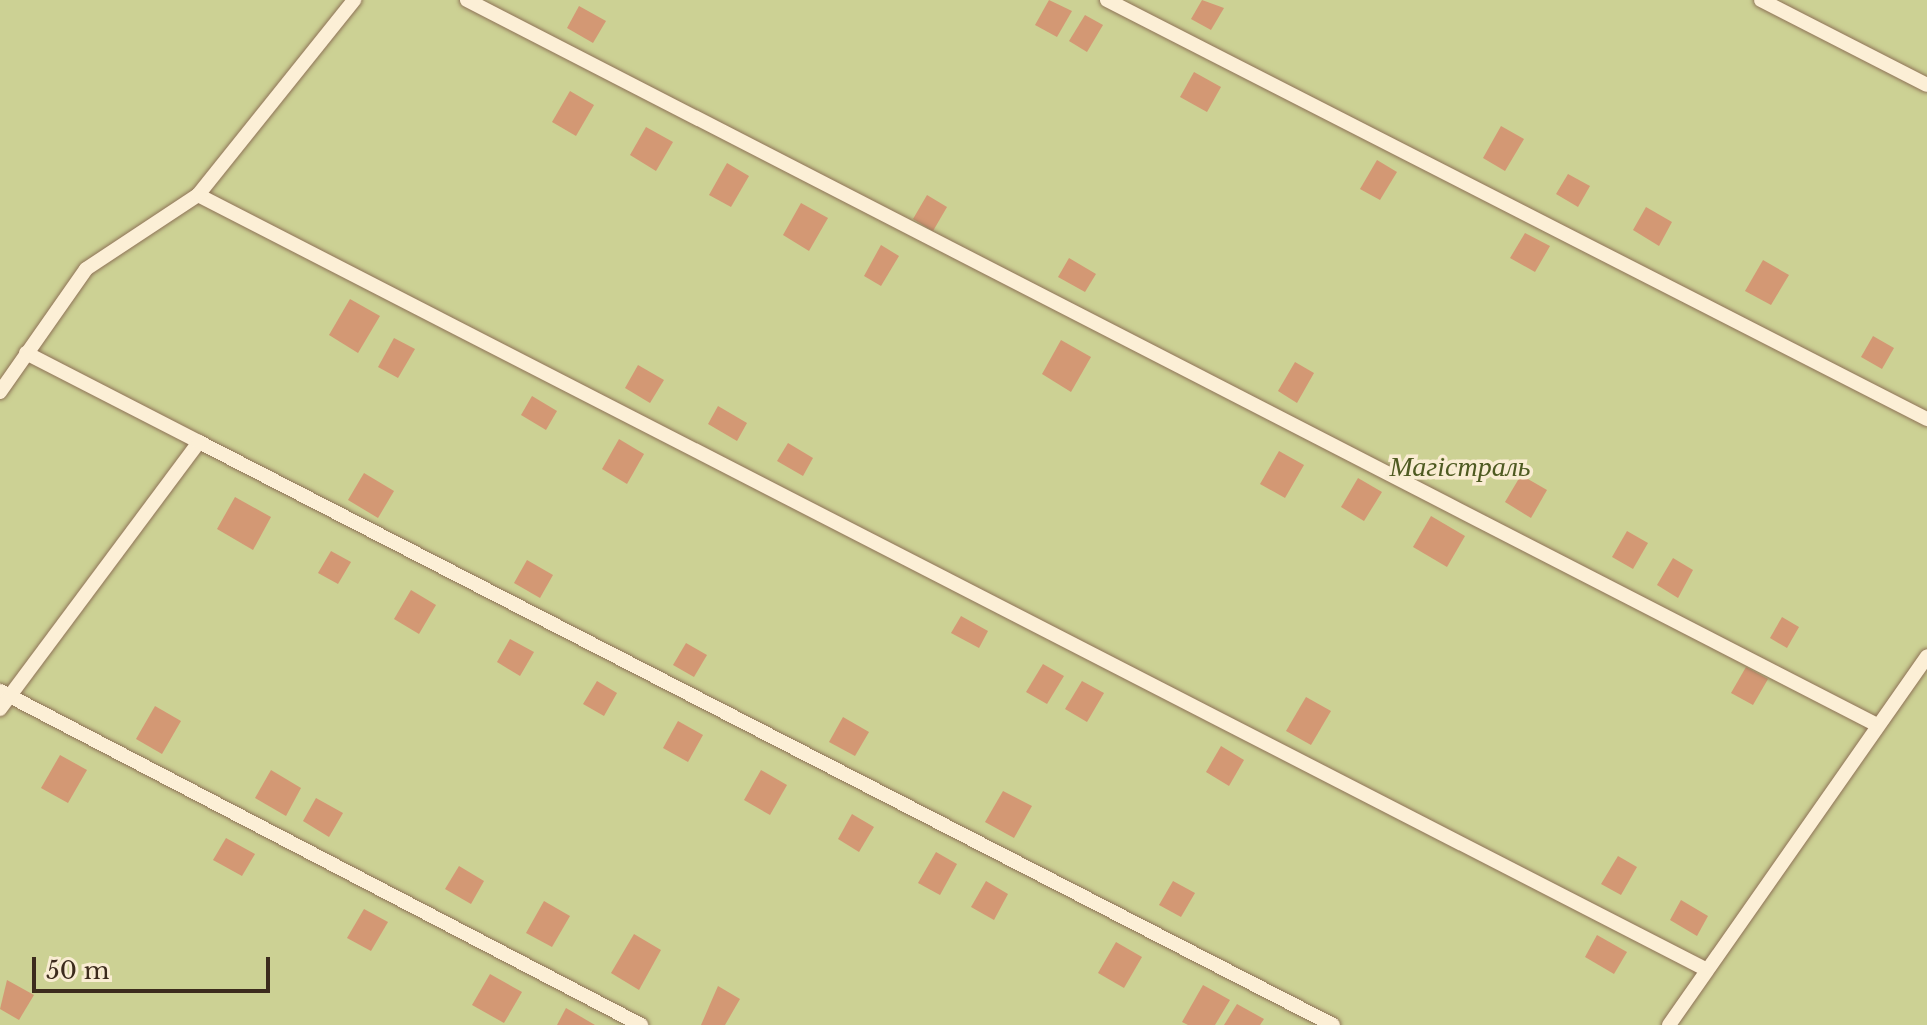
<!DOCTYPE html>
<html>
<head>
<meta charset="utf-8">
<style>
	body { margin:0 }
	#map { position:relative; width:1927px; height:1025px; overflow:hidden; background:#f2e2c2; font-family:"Libre Baskerville",serif }
	div>[style] { position:absolute }
	.green>* { inset:0; background:#ccd194 }
	.building>* { inset:0; background:#d39874 }
	.roads { filter:drop-shadow(0 0 2px #8e7257) drop-shadow(0 0 2px #8e7257) }
	.lane>* { height:14px; margin:-7px; padding:0 7px; transform-origin:7px; border-radius:7px; background:#fcefd6 }
	span { translate:-50% -50%; white-space:nowrap; text-align:center; line-height:1.15; -webkit-text-stroke:7px #f9ecd2; paint-order:stroke }
	.park-label { font-size:28px; color:#4e5a21; font-style:italic }
	.scale { position:absolute; left:32px; top:957px; width:238px; height:36px; box-sizing:border-box; border:4px solid #3c2b1d; border-top:0; padding-left:10px; font-size:24px; line-height:28px; white-space:nowrap; color:#3c2b1d; -webkit-text-stroke:6px #f9ecd2; paint-order:stroke }
</style>
</head>
<body>
<div id="map">
	<div class="green">
		<i style="clip-path:polygon(0 0,1927px 0,1927px 1025px,0 1025px)"></i>
	</div>
	<div class="building">
		<i style="clip-path:polygon(1049px 0,1072px 11px,1057px 37px,1035px 25px)"></i>
		<i style="clip-path:polygon(1202px 0,1224px 8px,1211px 30px,1191px 19px)"></i>
		<i style="clip-path:polygon(579px 6px,606px 21px,593px 43px,567px 28px)"></i>
		<i style="clip-path:polygon(1085px 15px,1103px 25px,1087px 52px,1069px 41px)"></i>
		<i style="clip-path:polygon(1194px 72px,1221px 87px,1207px 112px,1180px 97px)"></i>
		<i style="clip-path:polygon(570px 91px,594px 105px,576px 136px,552px 122px)"></i>
		<i style="clip-path:polygon(1501px 126px,1524px 139px,1505px 171px,1483px 158px)"></i>
		<i style="clip-path:polygon(646px 127px,673px 142px,656px 171px,630px 155px)"></i>
		<i style="clip-path:polygon(1377px 160px,1397px 172px,1380px 200px,1360px 189px)"></i>
		<i style="clip-path:polygon(727px 163px,749px 176px,731px 207px,709px 195px)"></i>
		<i style="clip-path:polygon(1568px 174px,1590px 186px,1578px 207px,1556px 194px)"></i>
		<i style="clip-path:polygon(927px 195px,947px 207px,933px 231px,913px 219px)"></i>
		<i style="clip-path:polygon(801px 203px,828px 218px,809px 251px,783px 235px)"></i>
		<i style="clip-path:polygon(1646px 207px,1672px 222px,1659px 246px,1633px 230px)"></i>
		<i style="clip-path:polygon(1525px 233px,1550px 246px,1535px 272px,1510px 258px)"></i>
		<i style="clip-path:polygon(881px 245px,899px 256px,881px 286px,864px 276px)"></i>
		<i style="clip-path:polygon(1069px 258px,1096px 274px,1085px 292px,1058px 277px)"></i>
		<i style="clip-path:polygon(1763px 260px,1789px 275px,1771px 305px,1745px 291px)"></i>
		<i style="clip-path:polygon(350px 299px,380px 316px,358px 353px,329px 335px)"></i>
		<i style="clip-path:polygon(1873px 336px,1894px 348px,1882px 369px,1861px 357px)"></i>
		<i style="clip-path:polygon(394px 338px,415px 349px,398px 378px,378px 367px)"></i>
		<i style="clip-path:polygon(1061px 340px,1091px 357px,1071px 392px,1042px 374px)"></i>
		<i style="clip-path:polygon(1295px 362px,1314px 373px,1297px 403px,1278px 391px)"></i>
		<i style="clip-path:polygon(638px 365px,664px 380px,650px 403px,625px 388px)"></i>
		<i style="clip-path:polygon(532px 396px,557px 411px,546px 430px,521px 415px)"></i>
		<i style="clip-path:polygon(718px 406px,747px 423px,737px 441px,708px 424px)"></i>
		<i style="clip-path:polygon(619px 439px,644px 454px,627px 484px,602px 469px)"></i>
		<i style="clip-path:polygon(788px 443px,813px 458px,803px 476px,777px 461px)"></i>
		<i style="clip-path:polygon(1279px 451px,1304px 465px,1285px 498px,1260px 484px)"></i>
		<i style="clip-path:polygon(364px 473px,394px 491px,378px 518px,348px 500px)"></i>
		<i style="clip-path:polygon(1521px 475px,1547px 490px,1531px 518px,1505px 502px)"></i>
		<i style="clip-path:polygon(1358px 478px,1382px 492px,1364px 521px,1341px 507px)"></i>
		<i style="clip-path:polygon(235px 497px,271px 517px,253px 550px,217px 529px)"></i>
		<i style="clip-path:polygon(1431px 516px,1465px 536px,1447px 567px,1413px 547px)"></i>
		<i style="clip-path:polygon(1627px 531px,1648px 543px,1633px 569px,1612px 557px)"></i>
		<i style="clip-path:polygon(331px 551px,351px 562px,338px 584px,318px 573px)"></i>
		<i style="clip-path:polygon(1673px 558px,1693px 570px,1678px 598px,1657px 585px)"></i>
		<i style="clip-path:polygon(527px 560px,553px 575px,540px 598px,514px 583px)"></i>
		<i style="clip-path:polygon(411px 590px,436px 605px,419px 634px,394px 619px)"></i>
		<i style="clip-path:polygon(961px 616px,988px 631px,979px 648px,951px 633px)"></i>
		<i style="clip-path:polygon(1782px 617px,1799px 627px,1787px 648px,1770px 638px)"></i>
		<i style="clip-path:polygon(510px 639px,534px 652px,520px 676px,497px 662px)"></i>
		<i style="clip-path:polygon(686px 643px,707px 655px,694px 677px,673px 665px)"></i>
		<i style="clip-path:polygon(1043px 664px,1064px 676px,1047px 704px,1026px 692px)"></i>
		<i style="clip-path:polygon(1746px 667px,1768px 679px,1753px 705px,1731px 693px)"></i>
		<i style="clip-path:polygon(597px 681px,617px 693px,604px 716px,583px 704px)"></i>
		<i style="clip-path:polygon(1082px 681px,1104px 693px,1087px 722px,1065px 709px)"></i>
		<i style="clip-path:polygon(1306px 697px,1331px 711px,1311px 745px,1286px 731px)"></i>
		<i style="clip-path:polygon(155px 706px,181px 721px,162px 754px,136px 739px)"></i>
		<i style="clip-path:polygon(843px 717px,869px 732px,855px 756px,829px 742px)"></i>
		<i style="clip-path:polygon(678px 721px,703px 735px,688px 762px,663px 748px)"></i>
		<i style="clip-path:polygon(1221px 746px,1244px 760px,1229px 786px,1206px 772px)"></i>
		<i style="clip-path:polygon(60px 755px,87px 770px,68px 803px,41px 788px)"></i>
		<i style="clip-path:polygon(271px 770px,301px 788px,286px 816px,255px 798px)"></i>
		<i style="clip-path:polygon(761px 770px,787px 785px,770px 815px,744px 800px)"></i>
		<i style="clip-path:polygon(1003px 791px,1032px 806px,1014px 838px,985px 822px)"></i>
		<i style="clip-path:polygon(316px 798px,343px 813px,329px 837px,303px 821px)"></i>
		<i style="clip-path:polygon(852px 814px,874px 827px,859px 852px,838px 839px)"></i>
		<i style="clip-path:polygon(226px 838px,255px 854px,242px 876px,213px 860px)"></i>
		<i style="clip-path:polygon(936px 852px,957px 864px,940px 895px,918px 883px)"></i>
		<i style="clip-path:polygon(1618px 856px,1637px 867px,1621px 895px,1601px 884px)"></i>
		<i style="clip-path:polygon(459px 866px,484px 881px,471px 904px,445px 889px)"></i>
		<i style="clip-path:polygon(986px 881px,1008px 894px,994px 920px,971px 907px)"></i>
		<i style="clip-path:polygon(1173px 881px,1195px 893px,1181px 917px,1159px 905px)"></i>
		<i style="clip-path:polygon(1681px 900px,1708px 916px,1697px 936px,1670px 920px)"></i>
		<i style="clip-path:polygon(544px 901px,570px 916px,552px 947px,526px 933px)"></i>
		<i style="clip-path:polygon(364px 909px,388px 922px,371px 951px,347px 938px)"></i>
		<i style="clip-path:polygon(634px 934px,661px 950px,639px 990px,611px 973px)"></i>
		<i style="clip-path:polygon(1597px 935px,1627px 952px,1614px 974px,1585px 957px)"></i>
		<i style="clip-path:polygon(1116px 942px,1142px 957px,1124px 988px,1098px 973px)"></i>
		<i style="clip-path:polygon(490px 974px,522px 992px,504px 1023px,472px 1005px)"></i>
		<i style="clip-path:polygon(7px 980px,34px 995px,19px 1020px,0 1009px)"></i>
		<i style="clip-path:polygon(1203px 985px,1230px 1000px,1215px 1025px,1188px 1025px,1182px 1022px)"></i>
		<i style="clip-path:polygon(718px 986px,740px 999px,725px 1025px,701px 1025px)"></i>
		<i style="clip-path:polygon(1237px 1004px,1264px 1019px,1260px 1025px,1224px 1025px)"></i>
		<i style="clip-path:polygon(566px 1008px,595px 1025px,557px 1025px)"></i>
	</div>
	<div class="roads">
		<div class="lane">
			<i style="left:467px;top:0;width:1585px;rotate:27.21deg"></i>
			<i style="left:1107px;top:0;width:921px;rotate:27.07deg"></i>
			<i style="left:1761px;top:0;width:186px;rotate:27.1deg"></i>
			<i style="left:198px;top:195px;width:1696px;rotate:27.18deg"></i>
			<i style="left:26px;top:353px;width:195px;rotate:27.2deg"></i>
			<i style="left:0;top:392px;width:150px;rotate:-55deg"></i>
			<i style="left:86px;top:269px;width:134px;rotate:-33.5deg"></i>
			<i style="left:198px;top:195px;width:250px;rotate:-51.3deg"></i>
			<i style="left:0;top:691px;width:723px;rotate:27.52deg"></i>
			<i style="left:0;top:709px;width:333px;rotate:-53.3deg"></i>
			<i style="left:199px;top:442px;width:1275px;rotate:27.21deg"></i>
			<i style="left:1669px;top:1025px;width:450px;rotate:-55deg"></i>
		</div>
	</div>
	<div class="park-label">
		<span style="left:1460px;top:467px">Магістраль</span>
	</div>
	<div class="scale">50 m</div>
</div>
</body>
</html>
